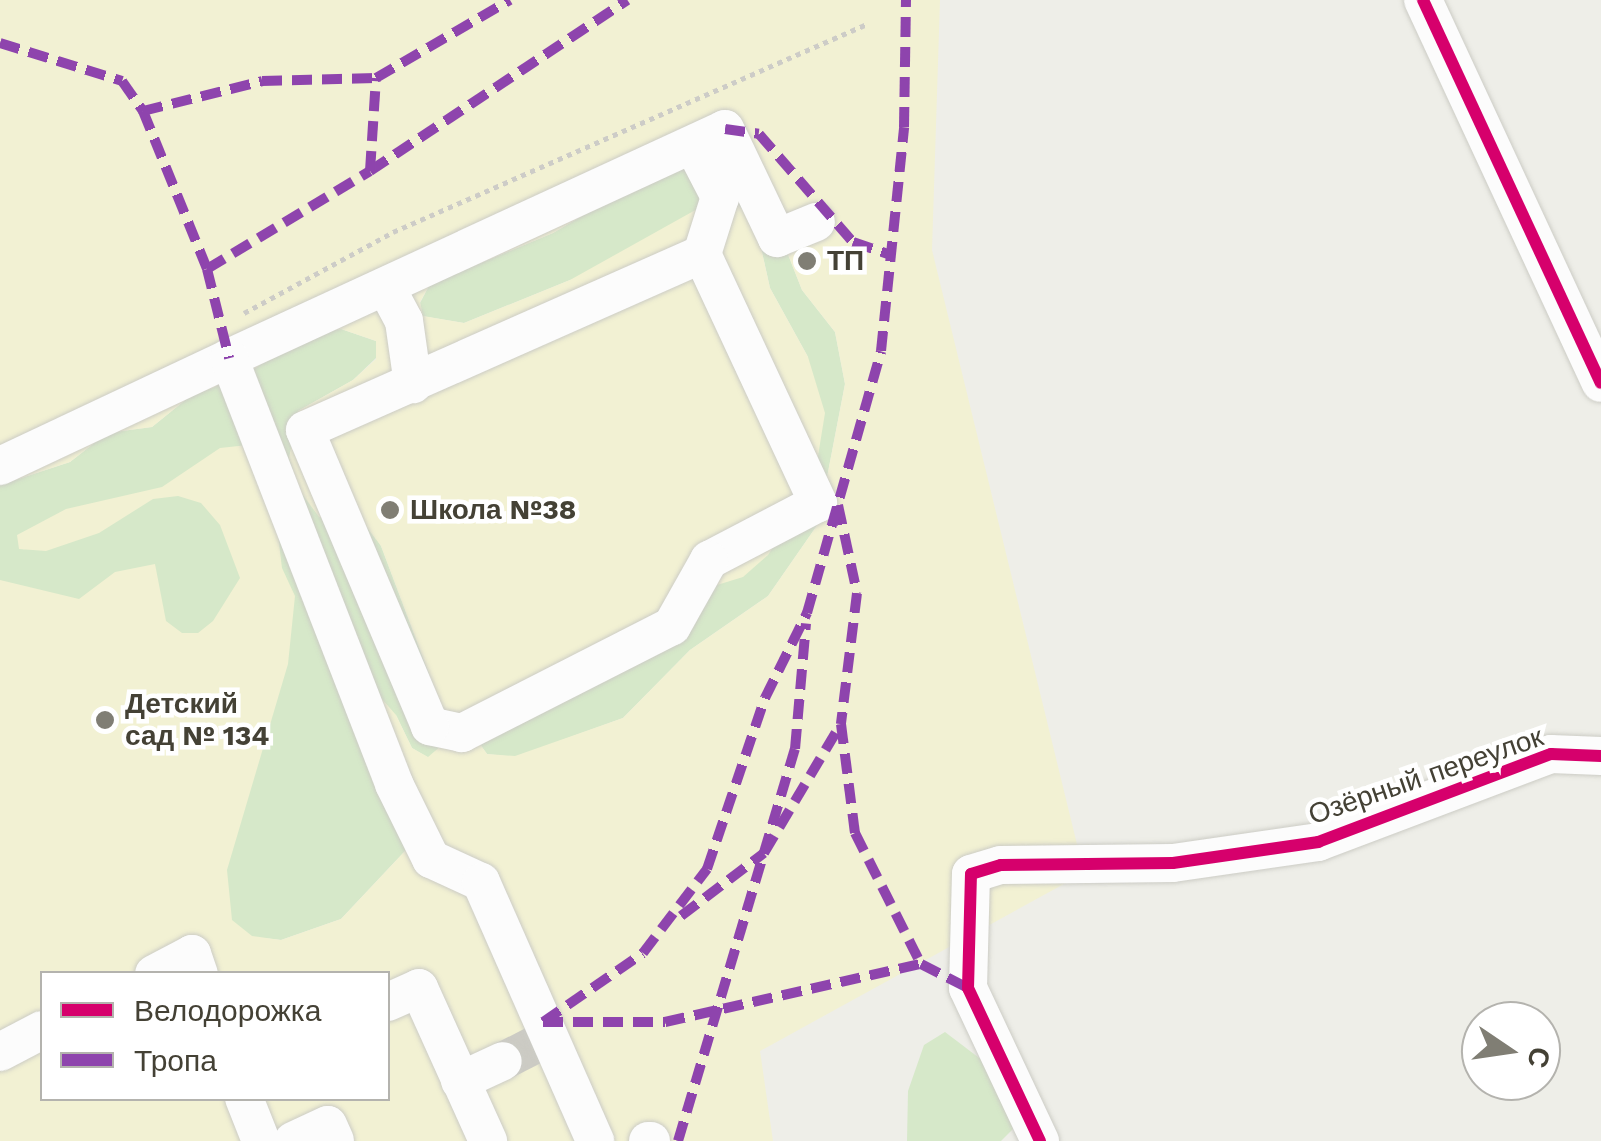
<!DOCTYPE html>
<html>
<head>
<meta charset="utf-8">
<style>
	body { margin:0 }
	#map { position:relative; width:1601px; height:1141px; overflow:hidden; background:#eeeee8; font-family:"Work Sans",sans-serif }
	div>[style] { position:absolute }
	.green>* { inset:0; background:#d6e8c9 }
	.sand>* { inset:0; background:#f2f1d3 }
	.minor-tunnel>* { height:38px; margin-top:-19px; transform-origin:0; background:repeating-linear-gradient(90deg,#cccbc4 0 38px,transparent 0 57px) }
	.path>* { height:5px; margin-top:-2.5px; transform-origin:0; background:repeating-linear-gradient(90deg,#cdccc7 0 5px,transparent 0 10px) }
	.roads { filter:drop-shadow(0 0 2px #ccccc5) drop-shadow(0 0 2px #ccccc5) }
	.minor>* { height:38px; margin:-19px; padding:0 19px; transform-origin:19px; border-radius:19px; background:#fcfcfc }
	.quiet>* { height:10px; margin-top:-5px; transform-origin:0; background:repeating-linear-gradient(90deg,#8e44ad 0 20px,transparent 0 30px) }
	.cycleway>* { height:12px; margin:-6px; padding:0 6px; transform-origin:6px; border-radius:6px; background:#d6006c }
	.dots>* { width:28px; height:28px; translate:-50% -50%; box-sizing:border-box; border:5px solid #fff; border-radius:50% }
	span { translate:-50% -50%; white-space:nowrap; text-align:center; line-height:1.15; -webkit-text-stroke:9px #fff; paint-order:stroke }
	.poi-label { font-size:28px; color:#444135; font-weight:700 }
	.left { translate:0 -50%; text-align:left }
	.street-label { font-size:28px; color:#444135 }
	.legend { position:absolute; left:40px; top:971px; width:350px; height:130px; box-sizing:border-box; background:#fff; border:2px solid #b4b3ae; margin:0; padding:12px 18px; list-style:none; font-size:30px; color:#444135 }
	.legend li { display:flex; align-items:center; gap:20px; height:50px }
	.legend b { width:50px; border:2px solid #b4b3ae }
	.north { position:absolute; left:1461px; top:1001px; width:100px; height:100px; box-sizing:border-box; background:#fff; border:2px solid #b4b3ae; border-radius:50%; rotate:103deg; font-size:28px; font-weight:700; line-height:40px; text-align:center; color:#444135 }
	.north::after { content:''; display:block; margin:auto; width:35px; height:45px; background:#807e74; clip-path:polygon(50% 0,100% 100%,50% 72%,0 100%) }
</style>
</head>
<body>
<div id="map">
	<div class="green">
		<i style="clip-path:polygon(709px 159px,763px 191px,802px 290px,835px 332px,845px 384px,818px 524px,768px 596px,690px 650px,623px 718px,515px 757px,487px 754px,477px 740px,808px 357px,770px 288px,756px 225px,570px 280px,464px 323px,422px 316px,420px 303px,430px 284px,553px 233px,662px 169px)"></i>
		<i style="clip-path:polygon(341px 329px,376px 341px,376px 358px,353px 380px,298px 411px,381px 546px,436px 692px,442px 745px,429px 758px,412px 748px,396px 715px,410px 813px,405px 851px,341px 919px,281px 940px,264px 938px,181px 973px,0 831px,0 485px,70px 462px,107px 433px,152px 427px,189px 397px,302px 335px)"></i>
		<i style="clip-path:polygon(945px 1032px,999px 1073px,1015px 1127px,1001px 1141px,907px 1141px,908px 1091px,924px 1045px)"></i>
	</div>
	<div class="sand">
		<i style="clip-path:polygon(evenodd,0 0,940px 0,932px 250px,1084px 873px,760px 1051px,773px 1141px,0 1141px,0 580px,79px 599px,115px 572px,155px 564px,166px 621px,182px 633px,198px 633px,213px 621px,240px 578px,220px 525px,201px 503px,178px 496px,153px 499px,99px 533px,46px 551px,19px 549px,17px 535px,66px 509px,162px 487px,220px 448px,248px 445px,272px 485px,282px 568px,295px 596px,288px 664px,227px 870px,232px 920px,252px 936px,281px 940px,341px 919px,405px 851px,410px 813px,353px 666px,396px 715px,412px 748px,428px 757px,442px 745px,436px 692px,381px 546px,362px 521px,319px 517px,300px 491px,289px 458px,298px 411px,353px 380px,376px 359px,376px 341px,341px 329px,302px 335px,246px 375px,189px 397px,152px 427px,107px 433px,70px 462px,0 485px,0 0,738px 164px,763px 191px,802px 290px,835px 332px,845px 384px,818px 524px,768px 596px,690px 650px,623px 718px,515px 756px,487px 754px,477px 740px,704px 589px,743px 577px,768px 555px,813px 487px,825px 413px,808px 357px,770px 288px,756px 225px,737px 203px,699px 208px,570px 280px,464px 323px,423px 316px,420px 302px,430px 284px,553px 233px,662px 169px,738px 164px,0 0,42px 974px,388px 974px,388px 1098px,42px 1098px,42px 974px)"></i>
	</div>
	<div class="minor-tunnel">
		<i style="left:503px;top:1061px;width:37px;rotate:-27deg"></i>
	</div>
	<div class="path">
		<i style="left:244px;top:313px;width:170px;rotate:-28.5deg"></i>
		<i style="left:393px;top:232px;width:518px;rotate:-23.69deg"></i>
	</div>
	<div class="roads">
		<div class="minor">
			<i style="left:1423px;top:0;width:422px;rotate:65.1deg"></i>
			<i style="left:693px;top:145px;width:59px;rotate:62.6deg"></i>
			<i style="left:720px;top:197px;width:60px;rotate:107.5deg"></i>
			<i style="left:702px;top:254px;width:275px;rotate:65deg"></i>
			<i style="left:818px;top:503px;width:123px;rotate:152.4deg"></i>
			<i style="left:709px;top:560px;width:76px;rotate:119.3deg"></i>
			<i style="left:672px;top:626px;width:236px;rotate:153deg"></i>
			<i style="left:462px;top:733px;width:33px;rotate:-168deg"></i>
			<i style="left:430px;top:726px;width:321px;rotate:-112.9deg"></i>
			<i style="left:305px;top:430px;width:434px;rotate:-23.9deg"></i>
			<i style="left:387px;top:289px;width:36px;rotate:62deg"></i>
			<i style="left:404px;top:321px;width:64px;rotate:81.9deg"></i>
			<i style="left:229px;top:358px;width:546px;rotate:-24.78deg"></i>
			<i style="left:725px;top:129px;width:121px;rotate:64.5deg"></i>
			<i style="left:777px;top:238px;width:42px;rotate:-22.3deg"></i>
			<i style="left:0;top:466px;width:253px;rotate:-25.2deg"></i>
			<i style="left:229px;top:358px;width:457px;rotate:68.8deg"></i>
			<i style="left:394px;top:784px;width:84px;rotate:63.7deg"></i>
			<i style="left:431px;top:859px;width:55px;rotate:24.7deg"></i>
			<i style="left:481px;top:882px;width:283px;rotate:66.2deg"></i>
			<i style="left:154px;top:974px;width:43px;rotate:-27.8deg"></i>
			<i style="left:192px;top:954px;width:21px;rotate:71deg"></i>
			<i style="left:388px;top:1002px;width:34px;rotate:-24deg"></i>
			<i style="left:419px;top:988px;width:168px;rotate:65.7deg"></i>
			<i style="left:0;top:1052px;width:47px;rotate:-27.6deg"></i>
			<i style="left:460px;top:1081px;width:47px;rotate:-24.9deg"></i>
			<i style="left:244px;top:1098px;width:46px;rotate:68.4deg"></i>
			<i style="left:293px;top:1141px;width:38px;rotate:-25deg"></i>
			<i style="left:328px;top:1125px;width:17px;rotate:66deg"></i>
			<i style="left:648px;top:1141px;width:3px"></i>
			<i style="left:1040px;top:1141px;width:169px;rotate:-115.2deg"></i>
			<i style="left:968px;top:988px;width:114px;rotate:-88.5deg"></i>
			<i style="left:971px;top:874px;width:31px;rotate:-17deg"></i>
			<i style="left:1001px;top:865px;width:172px;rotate:-0.7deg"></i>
			<i style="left:1173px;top:863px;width:147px;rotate:-8.2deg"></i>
			<i style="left:1318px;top:842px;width:249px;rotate:-20.7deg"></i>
			<i style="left:1551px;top:754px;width:50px;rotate:2.3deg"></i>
		</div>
	</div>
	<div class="quiet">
		<i style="left:0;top:43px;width:128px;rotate:17.3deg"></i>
		<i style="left:122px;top:81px;width:37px;rotate:55deg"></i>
		<i style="left:143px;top:111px;width:170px;rotate:67.9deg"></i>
		<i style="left:207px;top:269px;width:92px;rotate:76.1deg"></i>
		<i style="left:143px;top:111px;width:123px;rotate:-14.1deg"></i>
		<i style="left:262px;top:81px;width:114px;rotate:-1.5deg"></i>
		<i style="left:376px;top:78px;width:155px;rotate:-30.2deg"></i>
		<i style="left:725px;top:129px;width:34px;rotate:8deg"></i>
		<i style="left:759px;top:134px;width:143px;rotate:49deg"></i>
		<i style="left:853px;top:242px;width:40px;rotate:18.9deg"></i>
		<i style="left:370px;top:171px;width:309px;rotate:-33.6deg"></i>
		<i style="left:207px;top:269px;width:190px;rotate:-31deg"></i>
		<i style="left:370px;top:171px;width:93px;rotate:-86.3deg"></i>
		<i style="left:838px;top:505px;width:90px;rotate:77.8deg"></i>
		<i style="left:857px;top:593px;width:132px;rotate:97deg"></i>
		<i style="left:841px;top:724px;width:110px;rotate:82.7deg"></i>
		<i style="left:855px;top:833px;width:147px;rotate:63.3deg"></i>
		<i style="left:681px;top:916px;width:104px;rotate:-37.2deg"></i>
		<i style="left:764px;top:853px;width:150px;rotate:-59.2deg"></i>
		<i style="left:543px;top:1022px;width:121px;rotate:-34.6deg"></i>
		<i style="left:643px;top:953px;width:106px;rotate:-52.7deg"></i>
		<i style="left:707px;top:869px;width:181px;rotate:-71.3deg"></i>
		<i style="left:765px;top:698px;width:95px;rotate:-63.7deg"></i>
		<i style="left:807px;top:613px;width:272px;rotate:-74.2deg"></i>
		<i style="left:881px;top:351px;width:225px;rotate:-84.1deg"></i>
		<i style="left:904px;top:127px;width:127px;rotate:-89.1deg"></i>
		<i style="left:543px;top:1022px;width:122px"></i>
		<i style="left:665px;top:1022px;width:262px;rotate:-12.8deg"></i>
		<i style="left:921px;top:964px;width:53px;rotate:27.1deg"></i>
		<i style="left:678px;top:1141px;width:409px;rotate:-73.4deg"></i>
		<i style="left:795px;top:749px;width:126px;rotate:-85deg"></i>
	</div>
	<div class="cycleway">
		<i style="left:1423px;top:0;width:422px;rotate:65.1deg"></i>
		<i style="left:1040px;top:1141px;width:169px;rotate:-115.2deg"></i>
		<i style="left:968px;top:988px;width:114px;rotate:-88.5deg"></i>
		<i style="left:971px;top:874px;width:31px;rotate:-17deg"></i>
		<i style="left:1001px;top:865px;width:172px;rotate:-0.7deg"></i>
		<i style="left:1173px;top:863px;width:147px;rotate:-8.2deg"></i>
		<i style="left:1318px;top:842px;width:249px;rotate:-20.7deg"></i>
		<i style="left:1551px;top:754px;width:50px;rotate:2.3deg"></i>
	</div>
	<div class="dots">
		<i style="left:807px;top:261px;background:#807e74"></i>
		<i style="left:390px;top:510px;background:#807e74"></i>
		<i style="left:105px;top:720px;background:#807e74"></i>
	</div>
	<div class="poi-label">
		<span class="left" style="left:827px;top:261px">ТП</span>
		<span class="left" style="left:410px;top:510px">Школа №38</span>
		<span class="left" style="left:125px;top:720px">Детский<br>сад № 134</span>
	</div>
	<div class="street-label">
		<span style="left:1426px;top:776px;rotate:-19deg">Озёрный переулок</span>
	</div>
	<ul class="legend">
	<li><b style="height:12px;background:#d6006c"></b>Велодорожка</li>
	<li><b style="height:12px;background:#8e44ad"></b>Тропа</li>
	</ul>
	<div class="north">С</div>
</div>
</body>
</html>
